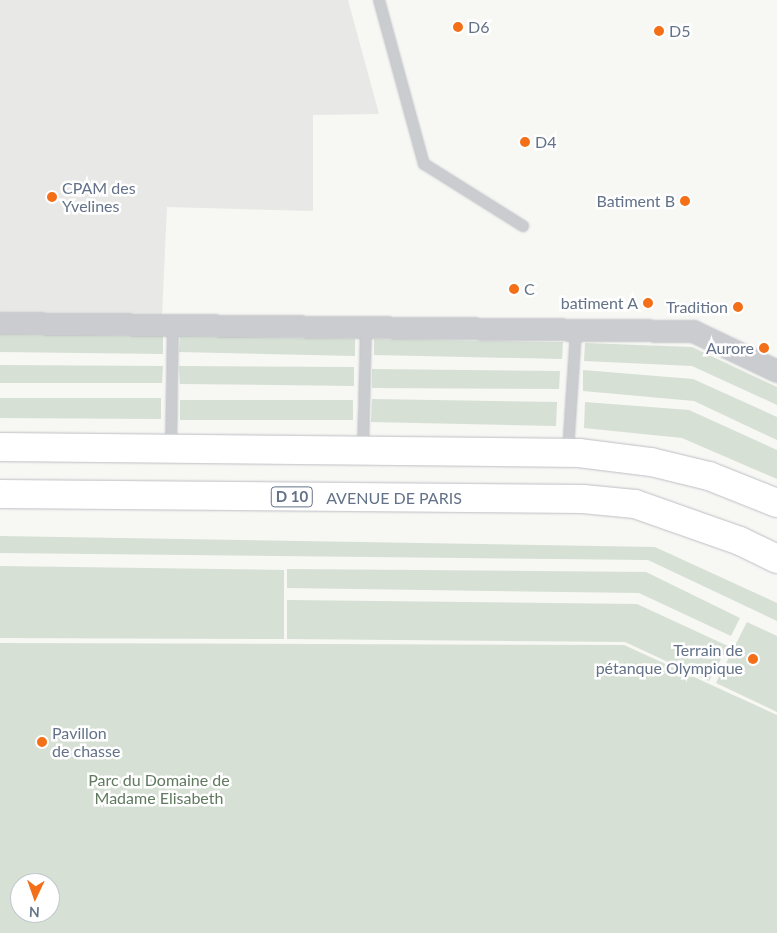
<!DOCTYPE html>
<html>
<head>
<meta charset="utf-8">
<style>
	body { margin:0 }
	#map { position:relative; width:777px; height:933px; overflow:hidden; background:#f7f7f4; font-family:Lato,sans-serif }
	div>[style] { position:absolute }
	.built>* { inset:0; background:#e8e8e7 }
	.green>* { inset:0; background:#d7e0d4 }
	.roads { filter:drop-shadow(0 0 1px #bcbfc3) drop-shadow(0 0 1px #bcbfc3) }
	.lane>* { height:10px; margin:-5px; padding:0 5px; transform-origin:5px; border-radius:5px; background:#caccd0 }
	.street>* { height:21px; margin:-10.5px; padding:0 10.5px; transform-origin:10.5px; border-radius:10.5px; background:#caccd0 }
	.primary>* { height:28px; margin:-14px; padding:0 14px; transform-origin:14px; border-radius:14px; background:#fff }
	.dots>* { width:14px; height:14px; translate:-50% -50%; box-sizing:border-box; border:2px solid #fff; border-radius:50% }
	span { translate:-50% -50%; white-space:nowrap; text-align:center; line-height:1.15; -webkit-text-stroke:5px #fff; paint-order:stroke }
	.shield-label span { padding:1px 4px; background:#fff; border:1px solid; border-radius:4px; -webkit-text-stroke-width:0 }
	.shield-label { font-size:15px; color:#637288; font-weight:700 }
	.poi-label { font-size:16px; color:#637288 }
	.left { translate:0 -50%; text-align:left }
	.right { translate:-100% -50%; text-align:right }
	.street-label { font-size:16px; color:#637288 }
	.park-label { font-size:16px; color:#60795f }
	.north { position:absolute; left:10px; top:873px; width:50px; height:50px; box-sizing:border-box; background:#fff; border:1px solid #c1c7cf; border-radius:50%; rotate:183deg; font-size:14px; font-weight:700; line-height:20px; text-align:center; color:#637288 }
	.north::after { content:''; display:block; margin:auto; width:18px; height:22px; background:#f36f18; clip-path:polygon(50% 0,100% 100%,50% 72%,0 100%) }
</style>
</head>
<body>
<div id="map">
	<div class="built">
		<i style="clip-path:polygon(0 0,348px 0,379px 114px,313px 115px,313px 211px,167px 207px,162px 316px,0 313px)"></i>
	</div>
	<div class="green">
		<i style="clip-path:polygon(0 334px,163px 336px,163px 354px,0 352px)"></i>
		<i style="clip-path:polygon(180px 336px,355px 339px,355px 356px,179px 352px)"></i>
		<i style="clip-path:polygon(374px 339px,563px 342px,562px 359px,374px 355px)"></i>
		<i style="clip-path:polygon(585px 343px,692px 347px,777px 387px,777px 405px,692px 366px,584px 361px)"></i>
		<i style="clip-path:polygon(0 365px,163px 366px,162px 383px,0 383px)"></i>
		<i style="clip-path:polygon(179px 366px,354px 367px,354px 386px,180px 384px)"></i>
		<i style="clip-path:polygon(372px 369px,560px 371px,559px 389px,372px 388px)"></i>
		<i style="clip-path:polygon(583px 370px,693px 379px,777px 417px,777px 440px,694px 401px,583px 391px)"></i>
		<i style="clip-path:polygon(0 398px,161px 398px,161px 419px,0 418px)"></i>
		<i style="clip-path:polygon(372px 399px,557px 402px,556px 426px,371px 422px)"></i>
		<i style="clip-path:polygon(180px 400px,353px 400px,353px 420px,180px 420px)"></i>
		<i style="clip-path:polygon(585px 402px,689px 410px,777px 450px,777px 479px,682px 438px,584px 428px)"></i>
		<i style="clip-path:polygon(0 536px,655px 547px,777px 603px,777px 621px,648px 560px,0 553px)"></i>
		<i style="clip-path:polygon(0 566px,284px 570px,284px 639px,0 638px)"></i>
		<i style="clip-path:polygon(287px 569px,646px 572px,740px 618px,731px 636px,639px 593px,287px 588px)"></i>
		<i style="clip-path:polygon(287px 600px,637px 604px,728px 646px,709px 681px,625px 642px,287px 639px)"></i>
		<i style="clip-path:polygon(747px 622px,777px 636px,777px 712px,716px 683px)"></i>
		<i style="clip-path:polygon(evenodd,0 643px,624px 645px,777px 715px,777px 933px,0 933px,0 643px,20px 883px,50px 883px,50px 913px,20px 913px,20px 883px)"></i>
	</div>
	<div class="roads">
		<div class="lane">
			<i style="left:379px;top:0;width:170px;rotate:74.7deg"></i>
			<i style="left:424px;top:164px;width:117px;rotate:32.1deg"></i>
			<i style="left:171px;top:448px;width:123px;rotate:-89.1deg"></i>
			<i style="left:363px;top:449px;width:122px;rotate:-88.6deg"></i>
			<i style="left:568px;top:451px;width:121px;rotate:-86.2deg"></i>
		</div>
		<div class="street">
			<i style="left:0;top:323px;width:693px;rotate:0.66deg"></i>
			<i style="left:693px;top:331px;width:93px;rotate:25.5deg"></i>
		</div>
		<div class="primary">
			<i style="left:0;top:447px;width:579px;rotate:0.59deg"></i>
			<i style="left:579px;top:453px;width:73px;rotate:7.1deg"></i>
			<i style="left:651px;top:462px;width:60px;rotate:13.6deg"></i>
			<i style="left:709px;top:476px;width:73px;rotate:21.7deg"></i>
			<i style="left:0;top:494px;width:583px;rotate:0.49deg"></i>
			<i style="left:583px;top:499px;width:52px;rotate:5.5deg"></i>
			<i style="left:635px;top:504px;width:111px;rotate:19.4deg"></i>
			<i style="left:740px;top:541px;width:41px;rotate:25.9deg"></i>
		</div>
	</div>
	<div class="dots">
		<i style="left:458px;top:27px;background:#f36f18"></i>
		<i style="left:659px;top:31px;background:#f36f18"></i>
		<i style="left:525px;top:142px;background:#f36f18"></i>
		<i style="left:52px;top:197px;background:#f36f18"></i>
		<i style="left:685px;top:201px;background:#f36f18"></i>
		<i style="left:514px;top:289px;background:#f36f18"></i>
		<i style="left:648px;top:303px;background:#f36f18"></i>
		<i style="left:738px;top:307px;background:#f36f18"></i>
		<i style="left:764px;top:348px;background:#f36f18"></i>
		<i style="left:753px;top:659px;background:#f36f18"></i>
		<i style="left:42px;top:742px;background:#f36f18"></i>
	</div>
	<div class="shield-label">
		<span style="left:292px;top:497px">D 10</span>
	</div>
	<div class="poi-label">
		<span class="left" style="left:468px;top:27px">D6</span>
		<span class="left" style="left:669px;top:31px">D5</span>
		<span class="left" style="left:535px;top:142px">D4</span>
		<span class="left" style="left:62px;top:197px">CPAM des<br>Yvelines</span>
		<span class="right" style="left:675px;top:201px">Batiment B</span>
		<span class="left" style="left:524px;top:289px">C</span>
		<span class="right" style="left:638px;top:303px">batiment A</span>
		<span class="right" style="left:728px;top:307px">Tradition</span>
		<span class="right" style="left:754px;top:348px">Aurore</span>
		<span class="right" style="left:743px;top:659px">Terrain de<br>pétanque Olympique</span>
		<span class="left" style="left:52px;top:742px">Pavillon<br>de chasse</span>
	</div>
	<div class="street-label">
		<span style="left:394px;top:498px">AVENUE DE PARIS</span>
	</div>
	<div class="park-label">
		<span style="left:159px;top:789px">Parc du Domaine de<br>Madame Elisabeth</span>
	</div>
	<div class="north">N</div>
</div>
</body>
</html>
